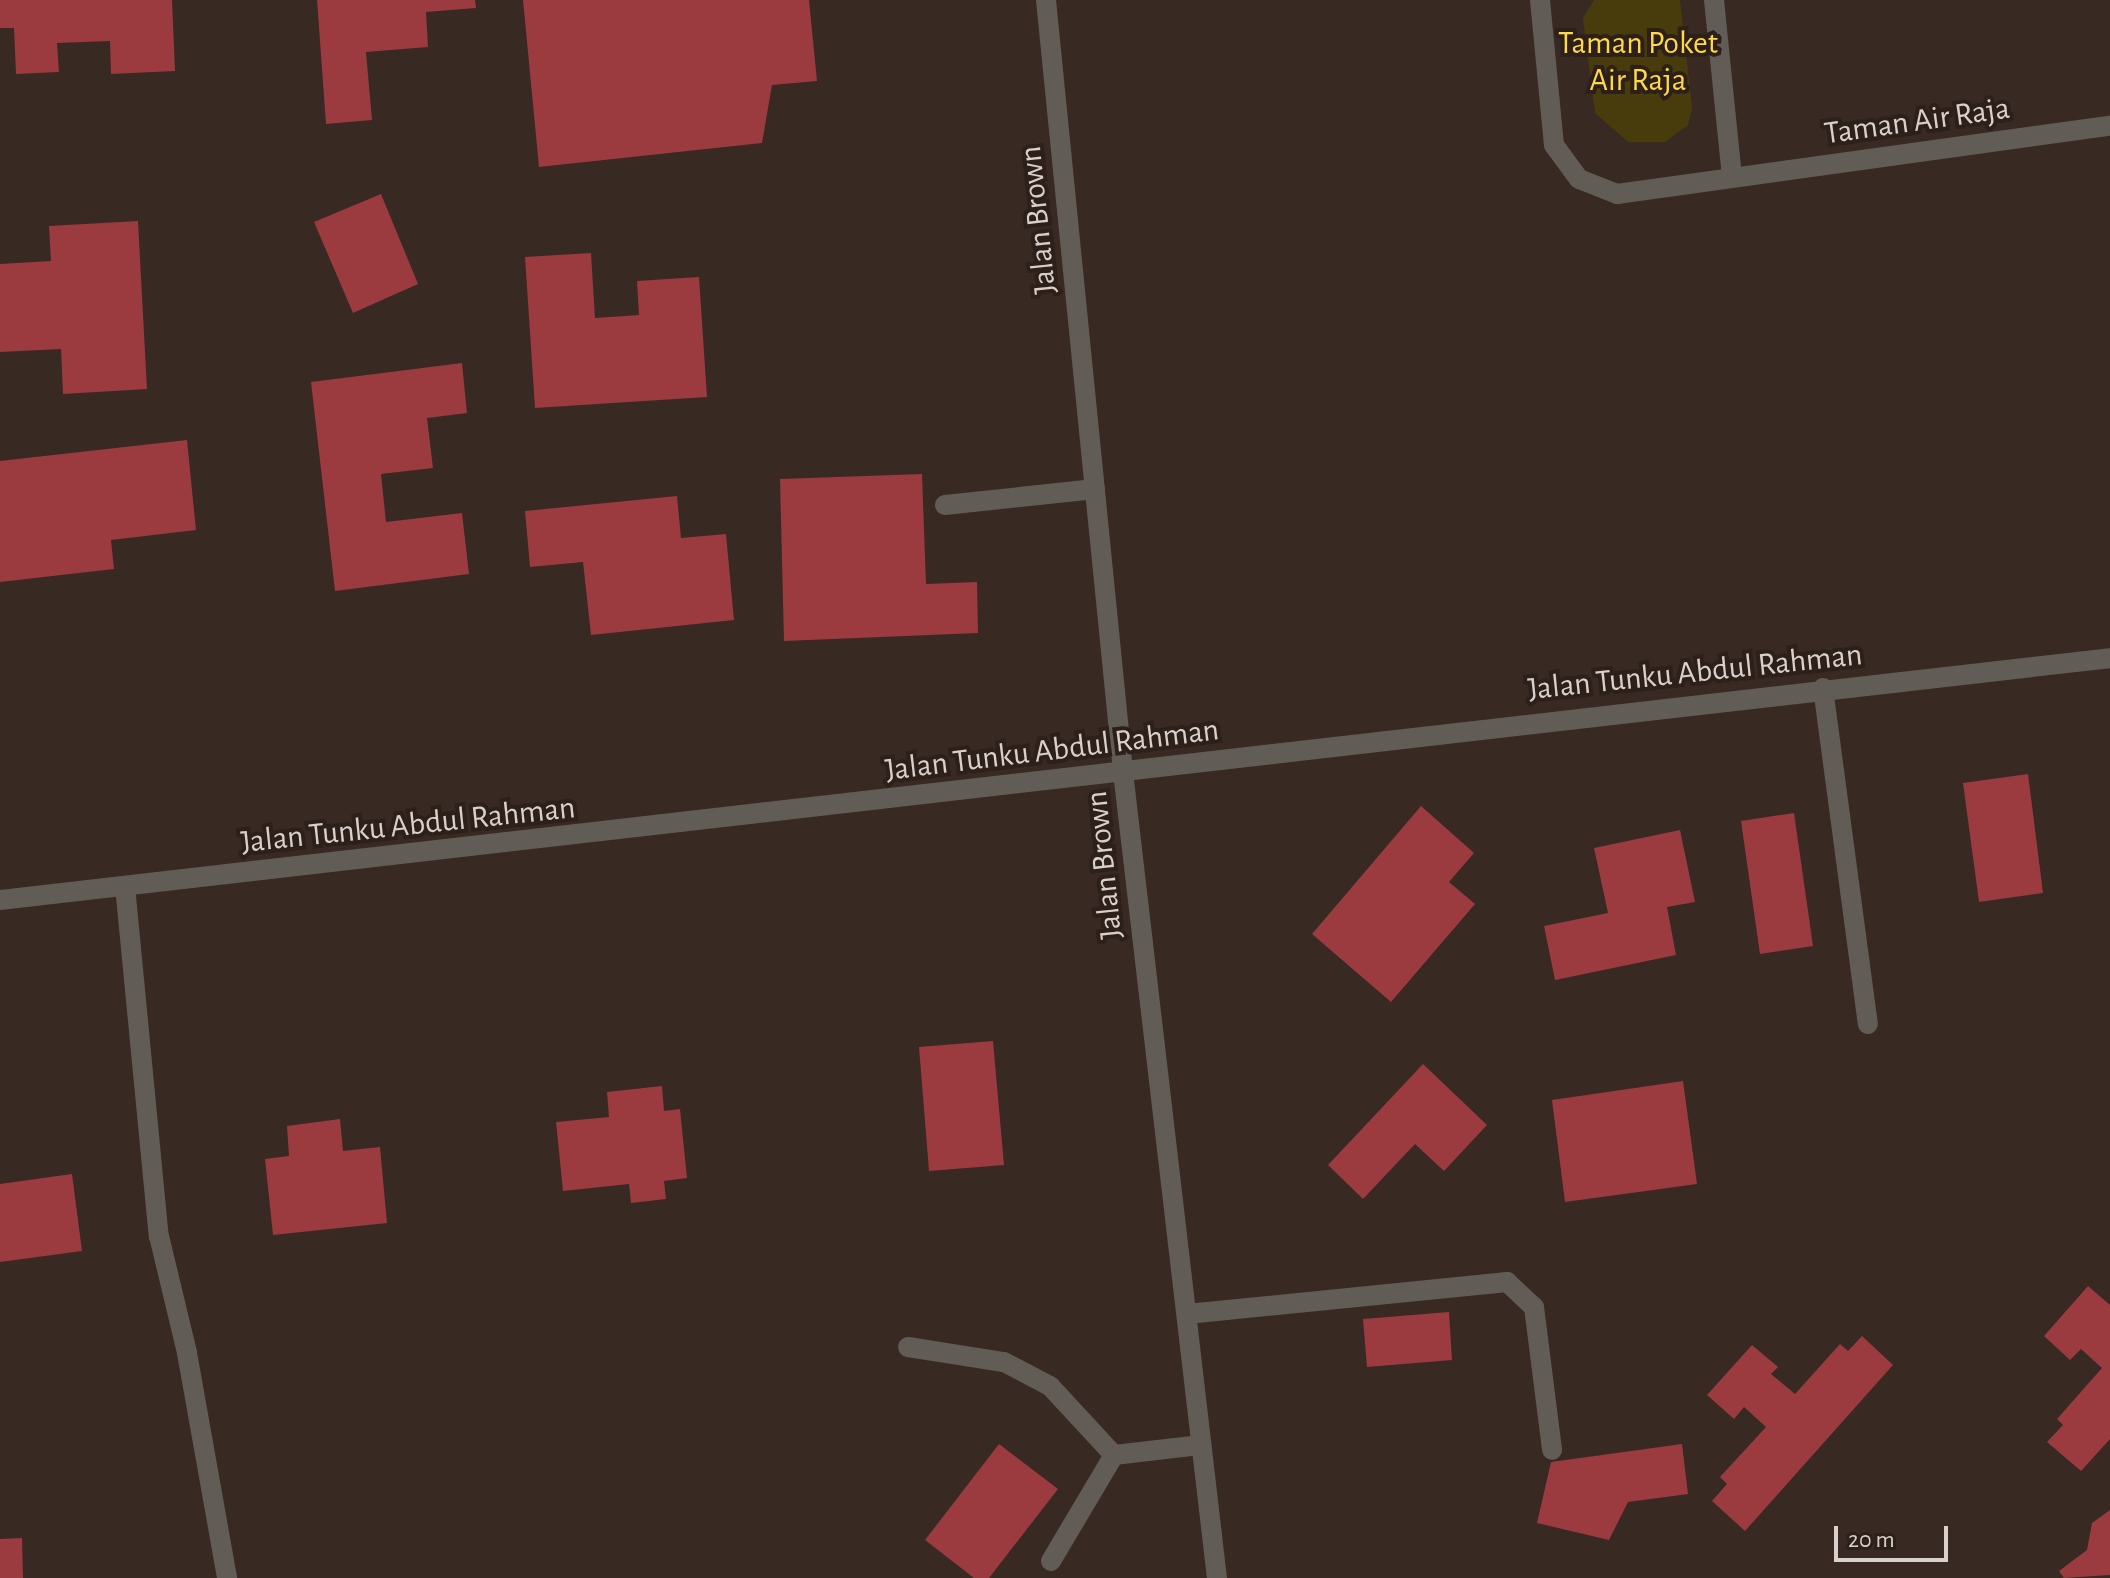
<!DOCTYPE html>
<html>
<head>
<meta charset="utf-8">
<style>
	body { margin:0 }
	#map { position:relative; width:2110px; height:1578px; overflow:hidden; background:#382923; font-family:"Alegreya Sans",sans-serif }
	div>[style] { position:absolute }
	.green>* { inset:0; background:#483c0c }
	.building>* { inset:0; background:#9b3a3f }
	.minor>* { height:20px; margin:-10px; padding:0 10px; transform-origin:10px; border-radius:10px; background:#615c56 }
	span { translate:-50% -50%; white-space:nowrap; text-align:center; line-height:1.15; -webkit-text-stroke:8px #2d1f19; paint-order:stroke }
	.park-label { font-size:32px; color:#fdd848 }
	.street-label { font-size:32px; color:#d9cfcb }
	.scale { position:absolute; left:1834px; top:1526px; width:114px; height:36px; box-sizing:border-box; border:4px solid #d9cfcb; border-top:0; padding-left:10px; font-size:24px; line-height:28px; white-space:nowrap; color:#d9cfcb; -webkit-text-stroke:6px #2d1f19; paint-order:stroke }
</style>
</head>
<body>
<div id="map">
	<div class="green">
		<i style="clip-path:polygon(1594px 0,1680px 0,1692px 108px,1688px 125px,1665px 142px,1628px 142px,1595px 113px,1583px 18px)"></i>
	</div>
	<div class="building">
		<i style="clip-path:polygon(0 0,172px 0,175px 71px,111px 74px,110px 41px,57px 43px,59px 72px,16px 74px,14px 28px,0 28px)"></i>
		<i style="clip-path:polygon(317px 0,475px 0,476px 8px,426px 12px,428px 47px,366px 52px,372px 120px,326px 124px)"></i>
		<i style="clip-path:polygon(523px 0,809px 0,817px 81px,772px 85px,762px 143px,539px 167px)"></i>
		<i style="clip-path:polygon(381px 194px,418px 284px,353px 313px,314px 222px)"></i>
		<i style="clip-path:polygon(138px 221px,147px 389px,63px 394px,61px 349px,0 352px,0 264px,51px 261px,49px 226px)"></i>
		<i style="clip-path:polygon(591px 253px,595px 318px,639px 315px,637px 281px,699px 277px,707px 397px,535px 408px,525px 257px)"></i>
		<i style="clip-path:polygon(462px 363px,467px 413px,427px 418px,433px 468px,381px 474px,386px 522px,462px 513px,469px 574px,335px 591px,311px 382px)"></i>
		<i style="clip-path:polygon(187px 440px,196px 530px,111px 540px,114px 569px,0 582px,0 461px)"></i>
		<i style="clip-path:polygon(922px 474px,926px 584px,977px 582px,978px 633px,784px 641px,780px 479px)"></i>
		<i style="clip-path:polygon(677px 496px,681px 538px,726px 534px,734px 620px,591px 635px,583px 562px,530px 567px,525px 511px)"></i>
		<i style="clip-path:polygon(2028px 774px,2043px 893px,1979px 902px,1963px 783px)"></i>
		<i style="clip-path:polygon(1421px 806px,1474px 853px,1449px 882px,1475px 904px,1391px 1002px,1312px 934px)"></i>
		<i style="clip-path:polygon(1794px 813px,1813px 946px,1760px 954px,1741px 821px)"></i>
		<i style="clip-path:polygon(1680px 830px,1695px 902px,1667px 907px,1676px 955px,1555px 980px,1544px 926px,1608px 913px,1594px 848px)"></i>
		<i style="clip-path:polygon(993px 1041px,1004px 1165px,929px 1171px,919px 1047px)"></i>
		<i style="clip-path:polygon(1423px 1064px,1487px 1125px,1444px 1171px,1415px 1144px,1363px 1199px,1328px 1165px)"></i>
		<i style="clip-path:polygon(1683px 1081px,1697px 1184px,1565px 1202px,1552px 1100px)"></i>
		<i style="clip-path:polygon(662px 1086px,664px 1111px,680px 1109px,687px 1178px,664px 1181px,666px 1199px,631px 1203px,629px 1184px,563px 1191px,556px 1122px,609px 1117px,607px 1092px)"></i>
		<i style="clip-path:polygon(340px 1119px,343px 1151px,380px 1147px,387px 1223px,273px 1235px,265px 1159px,289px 1156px,287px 1126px)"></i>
		<i style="clip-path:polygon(72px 1174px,82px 1251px,0 1262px,0 1184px)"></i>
		<i style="clip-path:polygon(2088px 1286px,2110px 1305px,2110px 1439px,2081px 1471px,2047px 1442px,2063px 1425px,2057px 1419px,2102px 1368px,2081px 1349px,2070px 1360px,2044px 1336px)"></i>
		<i style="clip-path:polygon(1449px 1312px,1452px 1360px,1367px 1367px,1363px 1319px)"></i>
		<i style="clip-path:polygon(1862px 1336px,1893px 1365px,1745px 1531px,1712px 1501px,1727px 1484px,1720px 1477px,1766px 1427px,1744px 1407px,1734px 1419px,1707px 1395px,1752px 1345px,1778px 1367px,1771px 1374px,1795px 1394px,1840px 1344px,1848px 1351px)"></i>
		<i style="clip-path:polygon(999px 1444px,1058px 1489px,989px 1578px,974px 1578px,925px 1540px)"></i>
		<i style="clip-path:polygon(1682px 1444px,1688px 1494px,1628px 1502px,1609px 1540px,1537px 1523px,1551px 1462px)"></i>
		<i style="clip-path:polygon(2110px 1510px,2110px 1575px,2064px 1578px,2059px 1571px,2087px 1550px,2092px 1523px)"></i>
		<i style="clip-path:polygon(22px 1538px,23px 1578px,0 1578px,0 1539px)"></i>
	</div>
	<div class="minor">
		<i style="left:1046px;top:0;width:776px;rotate:84.3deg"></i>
		<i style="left:1123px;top:772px;width:811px;rotate:83.35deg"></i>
		<i style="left:1540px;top:0;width:146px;rotate:84.5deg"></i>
		<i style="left:1554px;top:145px;width:42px;rotate:53.7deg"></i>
		<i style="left:1579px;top:179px;width:41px;rotate:21.5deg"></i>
		<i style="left:1617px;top:194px;width:498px;rotate:-7.9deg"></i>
		<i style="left:1714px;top:0;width:177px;rotate:84.2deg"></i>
		<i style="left:945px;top:505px;width:151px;rotate:-6.1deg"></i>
		<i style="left:1823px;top:688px;width:339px;rotate:82.4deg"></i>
		<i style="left:125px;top:886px;width:352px;rotate:84.5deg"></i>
		<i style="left:159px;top:1236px;width:120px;rotate:76.5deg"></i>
		<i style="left:187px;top:1353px;width:229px;rotate:79.9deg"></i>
		<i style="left:0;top:900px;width:2124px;rotate:-6.54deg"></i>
		<i style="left:1187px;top:1314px;width:322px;rotate:-5.7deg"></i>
		<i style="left:1507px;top:1282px;width:37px;rotate:43deg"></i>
		<i style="left:1534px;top:1307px;width:144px;rotate:82.8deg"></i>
		<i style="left:908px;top:1347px;width:97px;rotate:8.9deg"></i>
		<i style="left:1004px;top:1362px;width:52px;rotate:27.6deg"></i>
		<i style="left:1050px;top:1386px;width:94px;rotate:47.2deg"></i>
		<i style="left:1051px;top:1561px;width:123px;rotate:-59.3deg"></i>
		<i style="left:1114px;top:1455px;width:88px;rotate:-6.6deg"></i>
	</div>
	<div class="park-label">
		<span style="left:1638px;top:62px">Taman Poket<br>Air Raja</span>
	</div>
	<div class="street-label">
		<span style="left:1917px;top:121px;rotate:-8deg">Taman Air Raja</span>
		<span style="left:1038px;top:220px;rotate:-96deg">Jalan Brown</span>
		<span style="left:1695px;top:672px;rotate:-6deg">Jalan Tunku Abdul Rahman</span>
		<span style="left:1052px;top:750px;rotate:-7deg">Jalan Tunku Abdul Rahman</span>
		<span style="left:408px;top:825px;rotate:-6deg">Jalan Tunku Abdul Rahman</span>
		<span style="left:1104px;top:865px;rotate:-96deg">Jalan Brown</span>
	</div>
	<div class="scale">20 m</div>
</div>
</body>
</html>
